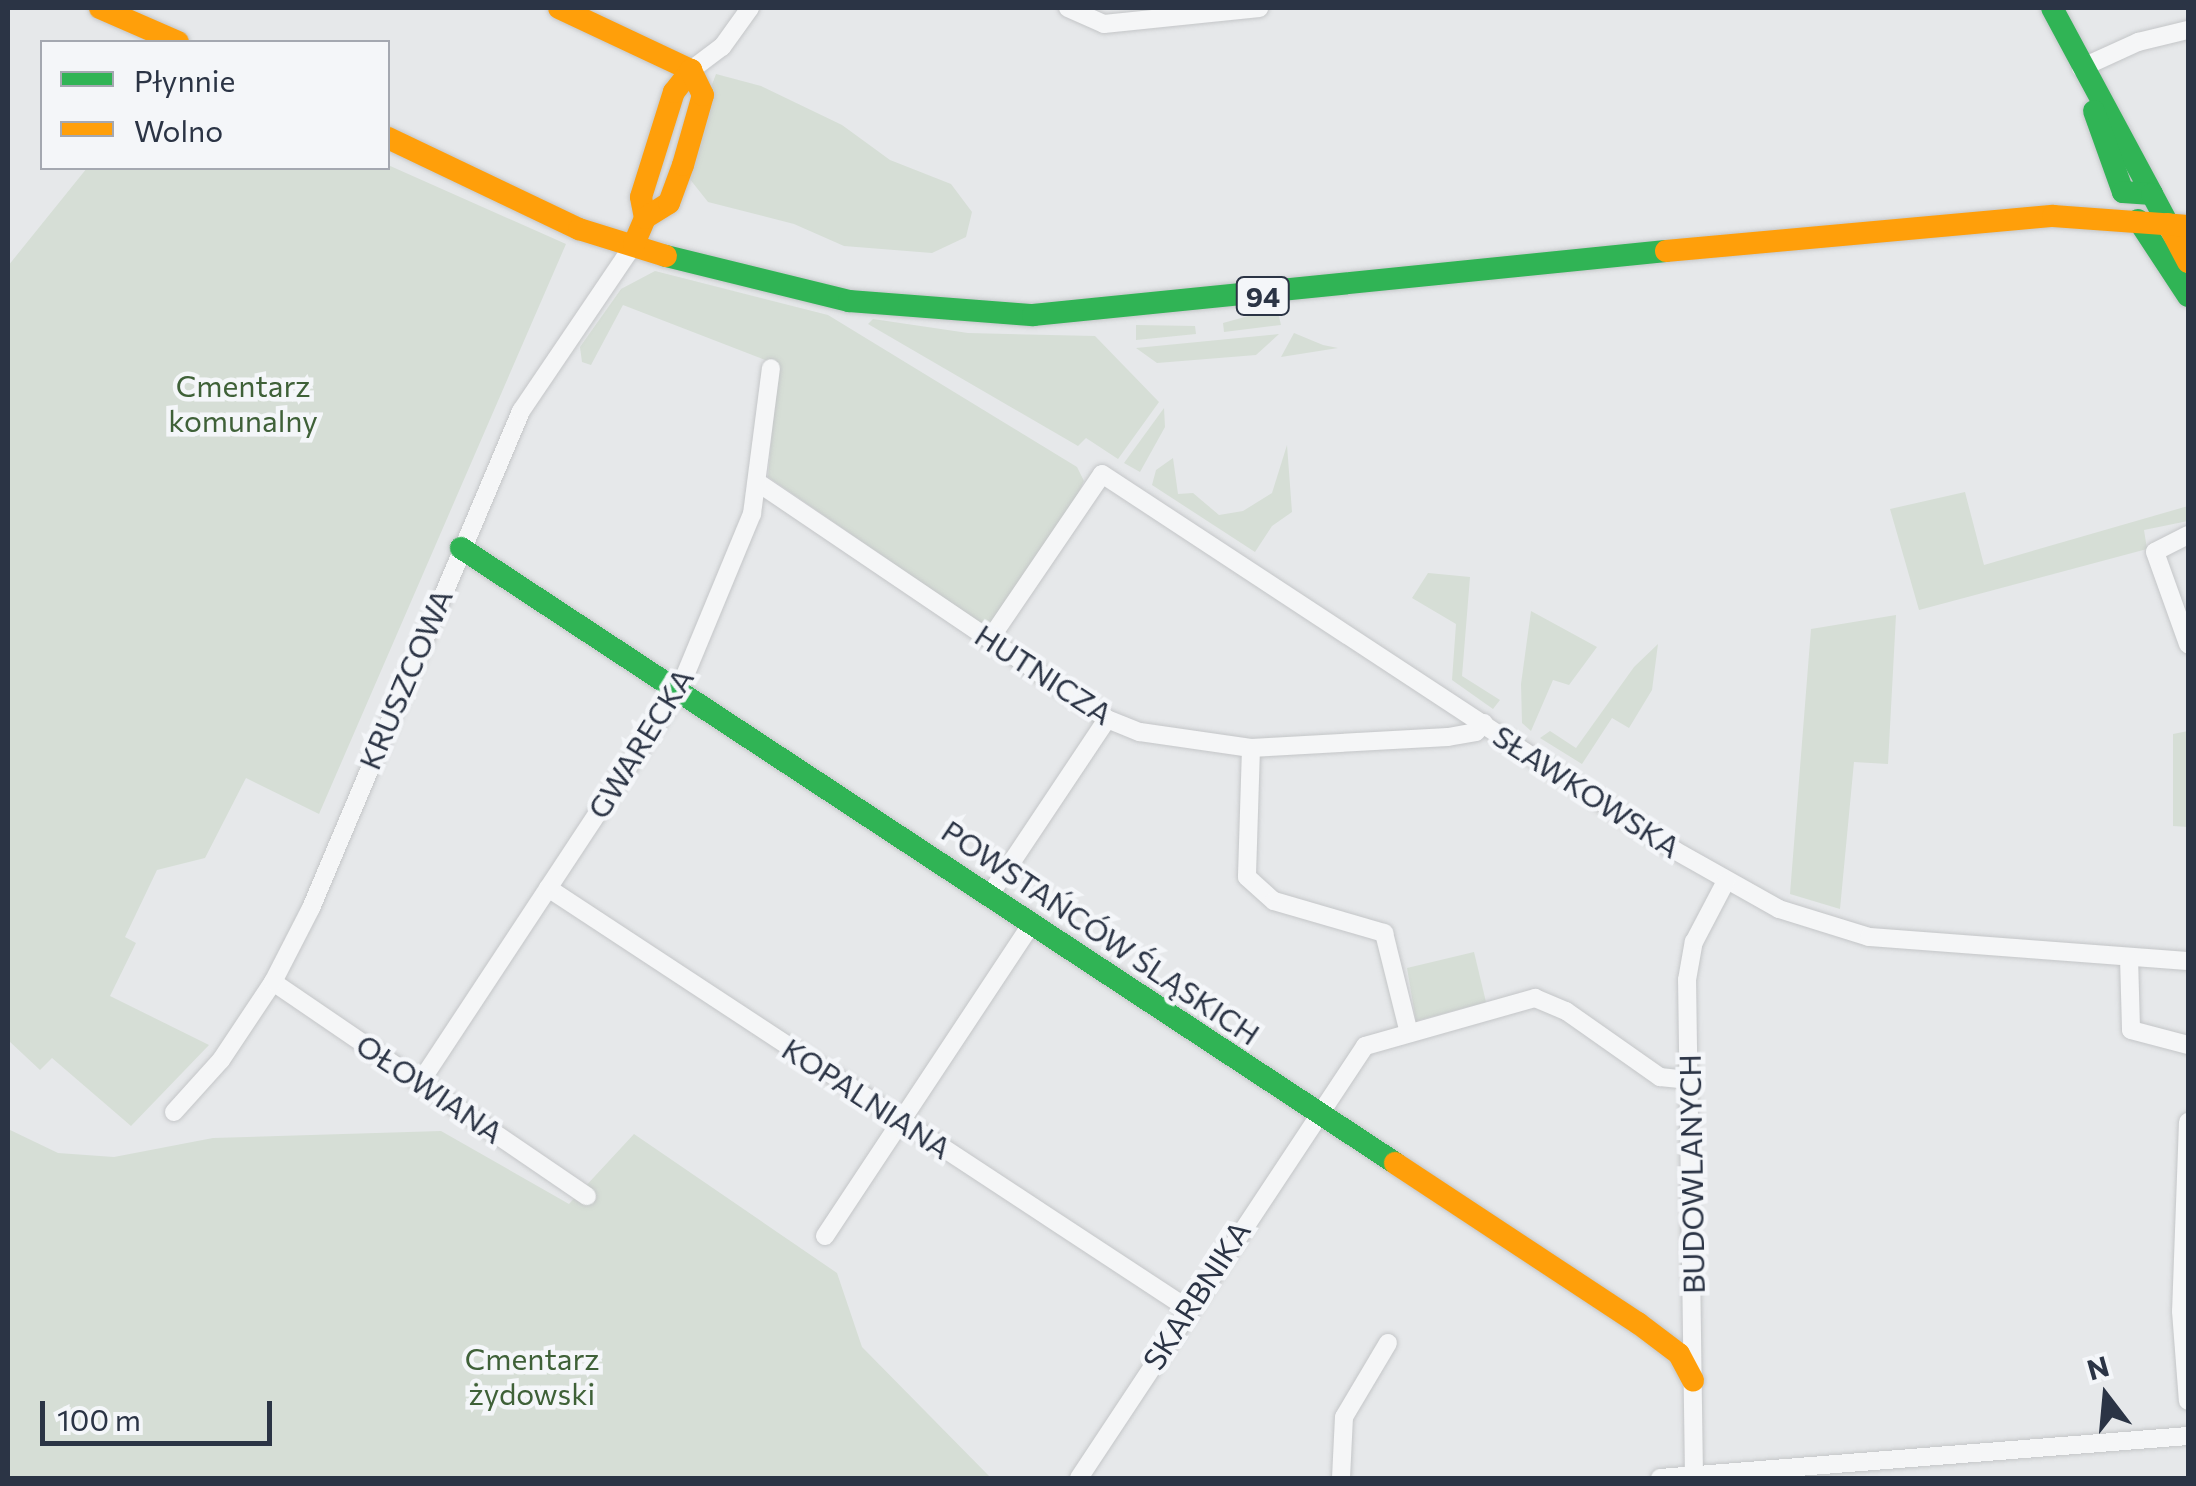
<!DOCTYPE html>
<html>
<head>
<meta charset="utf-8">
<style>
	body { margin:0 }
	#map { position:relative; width:2196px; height:1486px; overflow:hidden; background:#e6e8ea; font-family:Commissioner,sans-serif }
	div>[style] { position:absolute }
	.green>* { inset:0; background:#d6ded6 }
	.roads { filter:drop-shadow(0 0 2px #c4c6c8) drop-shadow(0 0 2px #c4c6c8) }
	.street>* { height:18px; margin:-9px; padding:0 9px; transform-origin:9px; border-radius:9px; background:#f5f6f7 }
	.fast>* { height:22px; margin:-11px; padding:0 11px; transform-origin:11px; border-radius:11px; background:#30b455 }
	.slow>* { height:22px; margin:-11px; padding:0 11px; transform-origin:11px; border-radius:11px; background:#ff9f0a }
	span { translate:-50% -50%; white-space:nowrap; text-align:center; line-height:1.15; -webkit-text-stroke:9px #f4f6f9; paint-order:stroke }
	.shield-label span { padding:2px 8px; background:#f4f6f9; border:2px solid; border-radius:8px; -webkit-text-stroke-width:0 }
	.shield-label { font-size:28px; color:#2b3445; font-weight:700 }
	.park-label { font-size:30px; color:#3f6138 }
	.street-label { font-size:30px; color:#2b3445 }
	.frame { position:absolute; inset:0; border:10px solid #2b3445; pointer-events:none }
	.legend { position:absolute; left:40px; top:40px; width:350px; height:130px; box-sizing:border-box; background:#f4f6f9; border:2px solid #a4a8b1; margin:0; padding:12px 18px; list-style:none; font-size:30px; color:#2b3445 }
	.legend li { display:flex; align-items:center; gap:20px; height:50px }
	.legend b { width:50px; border:2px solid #a4a8b1 }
	.north { position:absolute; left:2056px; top:1346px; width:100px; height:100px; -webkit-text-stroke:8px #f4f6f9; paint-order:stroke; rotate:344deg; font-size:28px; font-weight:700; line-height:40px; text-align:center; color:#2b3445 }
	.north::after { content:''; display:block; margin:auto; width:35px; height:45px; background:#2b3445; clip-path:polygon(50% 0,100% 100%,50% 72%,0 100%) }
	.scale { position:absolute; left:40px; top:1401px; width:232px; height:45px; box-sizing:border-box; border:5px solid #2b3445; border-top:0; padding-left:12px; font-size:30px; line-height:35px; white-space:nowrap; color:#2b3445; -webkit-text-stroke:8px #f4f6f9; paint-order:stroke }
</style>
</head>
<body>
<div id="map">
	<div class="green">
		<i style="clip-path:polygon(716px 74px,761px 86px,842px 125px,890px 160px,951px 184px,972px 212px,966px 237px,932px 253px,844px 246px,794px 224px,708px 202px,689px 178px,689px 145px)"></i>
		<i style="clip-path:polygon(388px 165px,566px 244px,319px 814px,246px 778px,205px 858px,157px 870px,125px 937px,136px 943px,110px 996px,209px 1045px,131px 1126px,52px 1058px,40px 1070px,8px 1040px,8px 266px,87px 168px)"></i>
		<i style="clip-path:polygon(655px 271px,828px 315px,1077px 467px,1084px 481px,1078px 494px,991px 623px,979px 622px,768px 477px,778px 365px,623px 305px,591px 365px,582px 362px,580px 347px,621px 289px)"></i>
		<i style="clip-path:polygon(1277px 308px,1281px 325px,1224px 332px,1223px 323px)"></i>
		<i style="clip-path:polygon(873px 319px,968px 333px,1095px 336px,1159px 402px,1118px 459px,1086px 438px,1078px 446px,868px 324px)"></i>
		<i style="clip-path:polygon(1136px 325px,1195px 326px,1196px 334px,1136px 340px)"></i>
		<i style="clip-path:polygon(1294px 333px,1323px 345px,1338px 348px,1281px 357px)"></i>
		<i style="clip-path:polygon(1279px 334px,1256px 355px,1157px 363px,1136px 348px)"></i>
		<i style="clip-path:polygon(1164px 408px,1165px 427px,1140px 472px,1124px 463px)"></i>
		<i style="clip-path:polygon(1287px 445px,1292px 512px,1272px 526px,1255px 552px,1152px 485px,1156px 470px,1173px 458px,1178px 494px,1193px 493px,1219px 515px,1243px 511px,1272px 493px)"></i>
		<i style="clip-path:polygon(1965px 492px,1984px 565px,2188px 506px,2188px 521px,2144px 530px,2147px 549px,1919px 610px,1890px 509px)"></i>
		<i style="clip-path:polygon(1428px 573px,1470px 577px,1462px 676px,1500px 700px,1493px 709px,1452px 680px,1456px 624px,1412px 598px)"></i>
		<i style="clip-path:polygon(1531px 611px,1597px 647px,1569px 685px,1553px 680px,1531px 731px,1522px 723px,1521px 684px)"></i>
		<i style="clip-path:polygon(1896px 615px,1888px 764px,1854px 762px,1840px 909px,1790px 894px,1811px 629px)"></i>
		<i style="clip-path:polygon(1658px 644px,1652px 690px,1629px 728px,1612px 718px,1582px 764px,1540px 738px,1550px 731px,1576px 748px,1634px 667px)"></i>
		<i style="clip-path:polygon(2188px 731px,2188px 827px,2173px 826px,2173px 734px)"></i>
		<i style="clip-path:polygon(1474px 952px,1486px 1002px,1416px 1021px,1407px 968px)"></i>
		<i style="clip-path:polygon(8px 1129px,58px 1153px,114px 1157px,213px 1138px,441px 1131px,569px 1204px,634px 1134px,837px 1273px,862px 1347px,991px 1478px,8px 1478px)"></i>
	</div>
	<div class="roads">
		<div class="street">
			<i style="left:1068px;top:8px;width:39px;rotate:24deg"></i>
			<i style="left:1104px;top:24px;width:156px;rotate:-5.9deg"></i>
			<i style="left:2081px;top:68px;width:63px;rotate:-24.5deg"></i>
			<i style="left:2138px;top:42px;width:51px;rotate:-13.5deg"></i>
			<i style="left:691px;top:70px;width:39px;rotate:-37deg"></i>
			<i style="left:722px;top:47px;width:48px;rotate:-54.3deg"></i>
			<i style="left:760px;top:484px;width:419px;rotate:34.1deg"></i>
			<i style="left:1107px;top:719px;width:35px;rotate:22deg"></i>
			<i style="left:1140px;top:732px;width:112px;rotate:8.2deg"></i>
			<i style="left:1251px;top:748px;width:197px;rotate:-3.2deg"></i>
			<i style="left:1448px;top:737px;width:28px;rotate:-10deg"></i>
			<i style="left:1476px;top:732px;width:12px;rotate:-48deg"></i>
			<i style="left:2188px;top:535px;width:37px;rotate:153deg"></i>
			<i style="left:2155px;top:552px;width:98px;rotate:70.3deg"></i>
			<i style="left:990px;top:639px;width:199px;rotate:-55.8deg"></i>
			<i style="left:1102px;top:474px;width:687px;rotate:33.3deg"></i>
			<i style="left:1676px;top:851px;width:118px;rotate:29.4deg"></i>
			<i style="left:1779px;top:909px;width:94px;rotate:17.3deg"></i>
			<i style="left:1869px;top:937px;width:320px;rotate:4.3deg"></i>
			<i style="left:1251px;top:748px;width:129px;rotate:91.8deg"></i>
			<i style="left:1247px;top:877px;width:36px;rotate:42deg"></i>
			<i style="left:1274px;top:901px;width:115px;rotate:16.2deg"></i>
			<i style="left:1384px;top:933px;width:103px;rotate:76deg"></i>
			<i style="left:548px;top:888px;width:765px;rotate:33.32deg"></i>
			<i style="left:991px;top:893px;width:209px;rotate:-56.3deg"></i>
			<i style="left:2129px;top:957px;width:73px;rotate:88.4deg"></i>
			<i style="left:2131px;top:1030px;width:59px;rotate:14.7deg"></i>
			<i style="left:273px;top:982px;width:380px;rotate:34.3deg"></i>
			<i style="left:421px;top:1081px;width:468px;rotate:-56.6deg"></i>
			<i style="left:679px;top:690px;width:191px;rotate:-67.5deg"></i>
			<i style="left:752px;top:514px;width:147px;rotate:-82.6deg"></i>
			<i style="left:174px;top:1112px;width:70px;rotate:-47.9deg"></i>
			<i style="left:221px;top:1060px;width:94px;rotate:-56.3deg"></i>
			<i style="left:273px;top:982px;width:83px;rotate:-62.8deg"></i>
			<i style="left:311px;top:908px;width:540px;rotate:-67.09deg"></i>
			<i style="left:521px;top:411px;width:202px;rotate:-55.9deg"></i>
			<i style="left:2188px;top:1122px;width:189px;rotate:92.1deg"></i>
			<i style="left:2181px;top:1311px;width:90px;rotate:85.6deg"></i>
			<i style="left:825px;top:1236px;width:375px;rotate:-56.5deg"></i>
			<i style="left:1694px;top:1477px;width:497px;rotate:-90.8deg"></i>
			<i style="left:1687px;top:980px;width:39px;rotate:-80deg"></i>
			<i style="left:1694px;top:942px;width:69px;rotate:-62.3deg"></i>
			<i style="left:1079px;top:1478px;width:518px;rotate:-56.49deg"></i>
			<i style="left:1365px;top:1046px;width:177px;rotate:-15.8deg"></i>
			<i style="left:1535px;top:998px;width:34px;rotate:23deg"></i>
			<i style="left:1566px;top:1011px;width:115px;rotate:35.1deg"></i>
			<i style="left:1660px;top:1077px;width:30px;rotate:6deg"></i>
			<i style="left:1341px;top:1478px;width:61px;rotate:-87.2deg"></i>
			<i style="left:1344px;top:1417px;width:86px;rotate:-59.3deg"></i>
			<i style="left:1660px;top:1478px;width:530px;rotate:-4.55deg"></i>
		</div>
		<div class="fast">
			<i style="left:2052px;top:8px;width:211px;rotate:61.7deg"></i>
			<i style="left:2094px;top:111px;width:86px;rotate:70.3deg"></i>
			<i style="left:2123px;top:192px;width:29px;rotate:4deg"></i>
			<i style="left:2152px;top:194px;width:34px;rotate:62deg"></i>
			<i style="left:2138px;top:220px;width:91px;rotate:56.7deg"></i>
			<i style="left:666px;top:256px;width:188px;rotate:13.8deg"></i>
			<i style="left:849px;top:301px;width:185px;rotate:4.4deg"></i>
			<i style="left:1033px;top:315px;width:636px;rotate:-5.77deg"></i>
			<i style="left:461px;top:548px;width:1118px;rotate:33.36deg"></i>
		</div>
		<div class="slow">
			<i style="left:100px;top:8px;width:85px;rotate:23.6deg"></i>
			<i style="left:559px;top:8px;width:146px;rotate:25.2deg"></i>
			<i style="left:388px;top:138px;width:212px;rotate:25.5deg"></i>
			<i style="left:579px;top:229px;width:91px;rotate:17.2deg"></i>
			<i style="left:645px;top:218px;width:21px;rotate:-101deg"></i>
			<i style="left:641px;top:197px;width:110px;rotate:-72.6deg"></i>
			<i style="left:674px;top:92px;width:28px;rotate:-52deg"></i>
			<i style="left:2168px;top:224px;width:43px;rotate:62.2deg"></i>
			<i style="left:634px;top:244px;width:28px;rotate:-67deg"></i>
			<i style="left:645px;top:218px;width:28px;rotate:-32deg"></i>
			<i style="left:669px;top:203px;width:40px;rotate:-69.8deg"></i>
			<i style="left:683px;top:165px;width:73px;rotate:-74.1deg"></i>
			<i style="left:703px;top:95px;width:28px;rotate:-116deg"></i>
			<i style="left:1666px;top:251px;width:389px;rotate:-5.2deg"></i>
			<i style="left:2053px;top:216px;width:135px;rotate:4.2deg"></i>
			<i style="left:1395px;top:1163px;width:291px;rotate:33.4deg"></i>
			<i style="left:1638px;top:1323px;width:51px;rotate:37.1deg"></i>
			<i style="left:1679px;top:1354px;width:30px;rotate:62deg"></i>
		</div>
	</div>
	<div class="shield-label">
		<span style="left:1263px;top:296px">94</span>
	</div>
	<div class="park-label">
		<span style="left:243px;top:402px">Cmentarz<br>komunalny</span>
		<span style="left:532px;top:1375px">Cmentarz<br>żydowski</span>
	</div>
	<div class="street-label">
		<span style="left:1044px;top:674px;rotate:33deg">HUTNICZA</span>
		<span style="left:405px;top:679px;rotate:-67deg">KRUSZCOWA</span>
		<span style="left:640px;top:743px;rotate:-58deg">GWARECKA</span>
		<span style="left:1587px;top:791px;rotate:33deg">SŁAWKOWSKA</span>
		<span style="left:1101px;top:932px;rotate:34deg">POWSTAŃCÓW ŚLĄSKICH</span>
		<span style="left:430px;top:1088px;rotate:34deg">OŁOWIANA</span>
		<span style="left:867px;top:1098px;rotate:33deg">KOPALNIANA</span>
		<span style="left:1691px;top:1174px;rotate:-91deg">BUDOWLANYCH</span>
		<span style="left:1196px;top:1295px;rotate:-57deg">SKARBNIKA</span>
	</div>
	<div class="frame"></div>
	<ul class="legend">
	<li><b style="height:12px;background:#30b455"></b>Płynnie</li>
	<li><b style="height:12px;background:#ff9f0a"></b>Wolno</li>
	</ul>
	<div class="north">N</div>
	<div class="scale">100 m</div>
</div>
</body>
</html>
